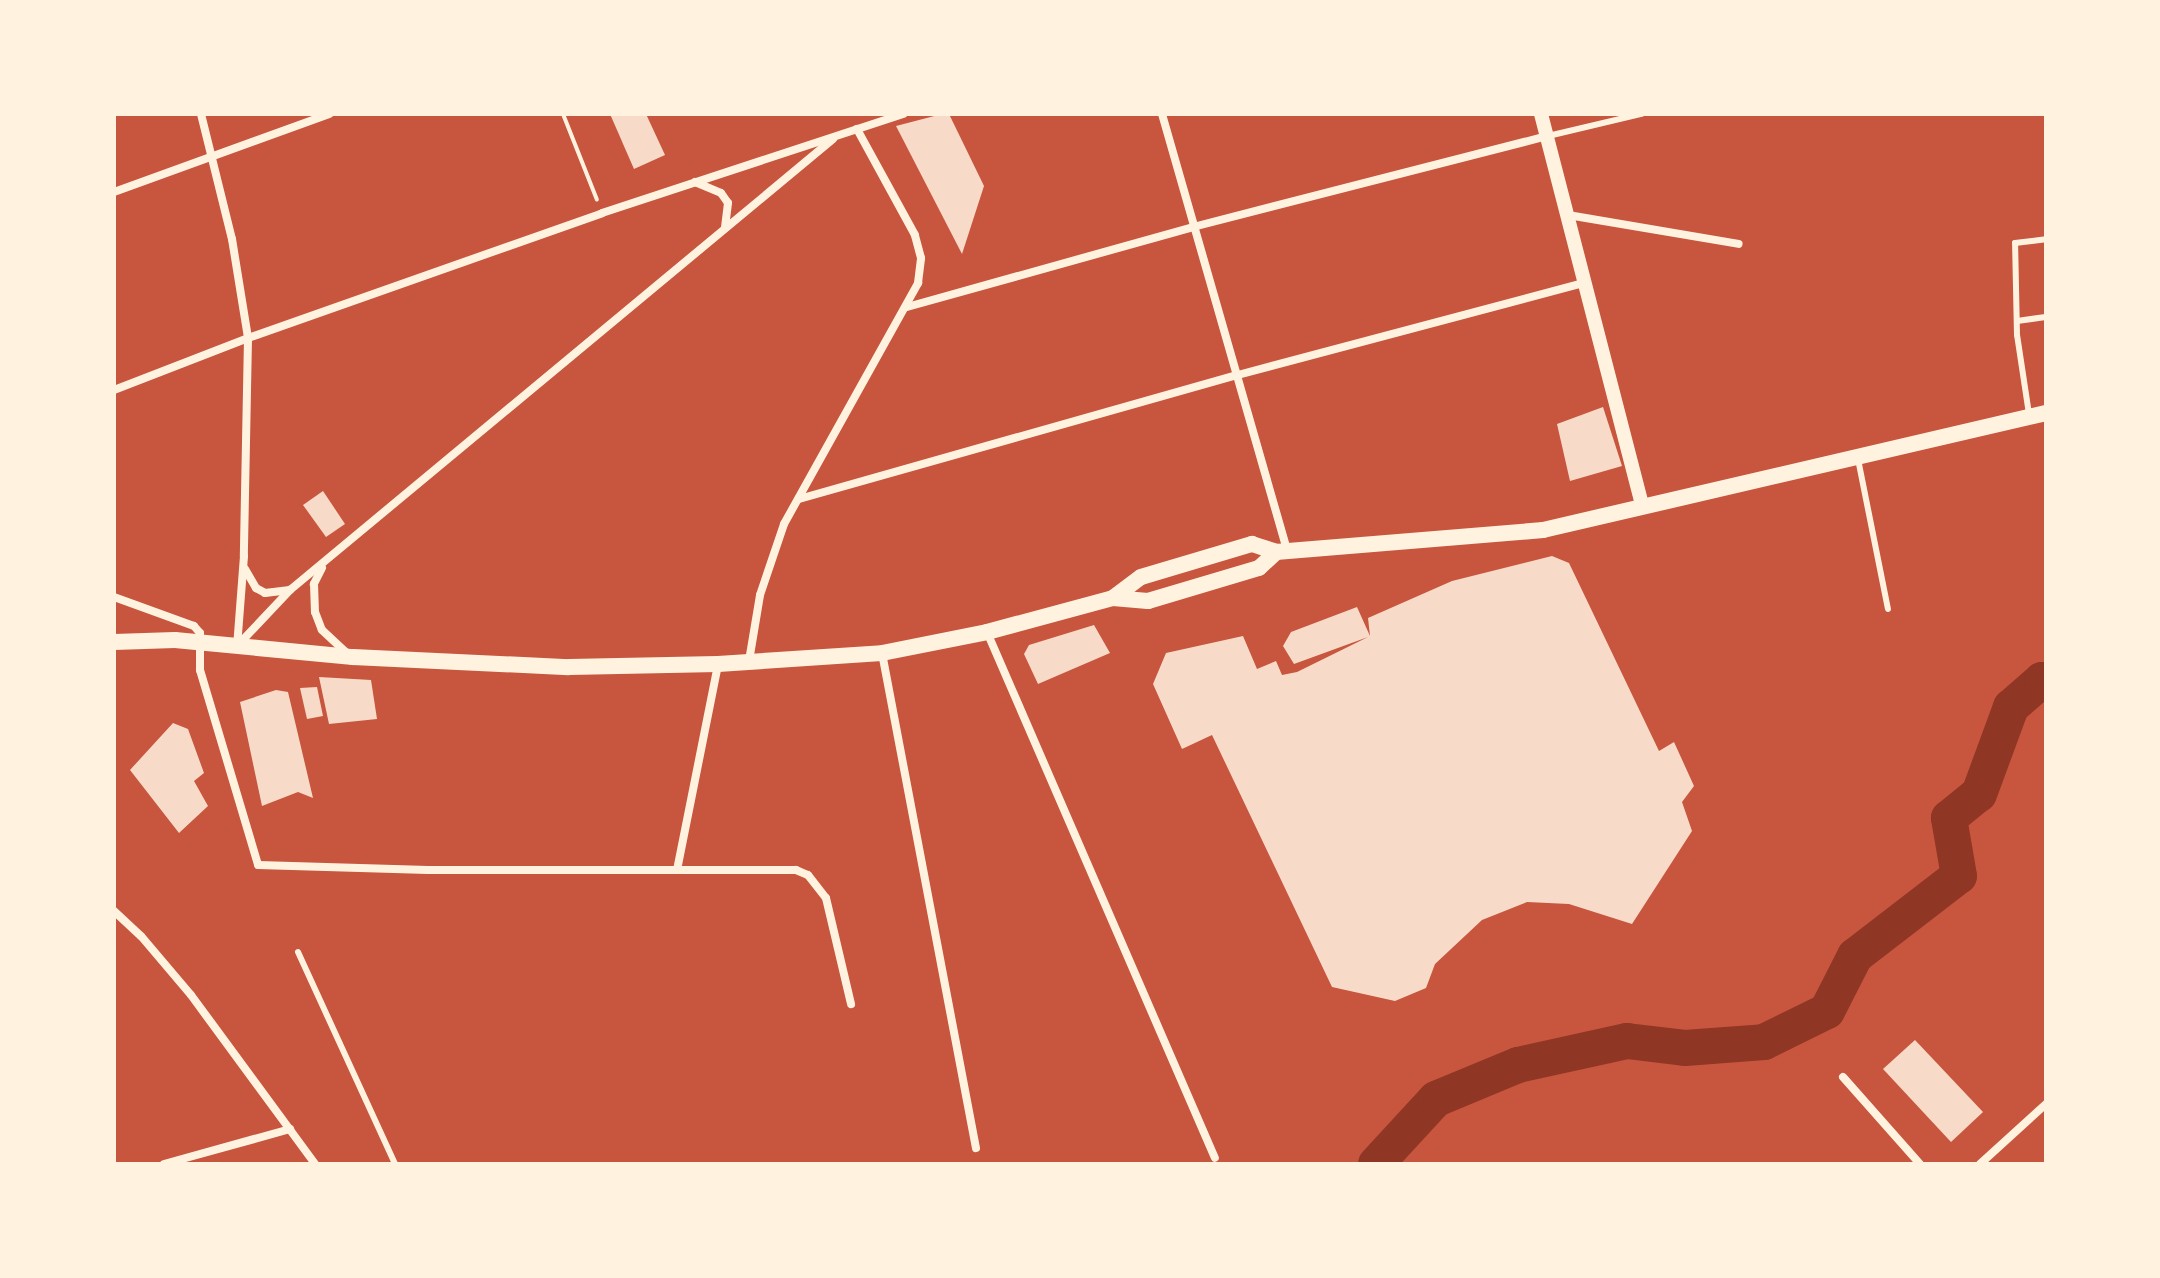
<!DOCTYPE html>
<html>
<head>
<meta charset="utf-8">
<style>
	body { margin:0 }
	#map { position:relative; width:2160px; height:1278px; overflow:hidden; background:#c8553d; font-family:"Source Sans 3",sans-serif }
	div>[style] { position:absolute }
	.river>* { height:36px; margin:-18px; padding:0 18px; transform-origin:18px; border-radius:18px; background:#8f3625 }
	.building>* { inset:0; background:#f7dbc8 }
	.path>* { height:4px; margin:-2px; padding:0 2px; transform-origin:2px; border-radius:2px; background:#fff3e0 }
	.service>* { height:6px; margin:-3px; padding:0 3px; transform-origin:3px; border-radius:3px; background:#fff3e0 }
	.minor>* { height:8px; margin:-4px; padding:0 4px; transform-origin:4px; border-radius:4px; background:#fff3e0 }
	.tertiary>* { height:14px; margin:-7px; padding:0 7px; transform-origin:7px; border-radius:7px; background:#fff3e0 }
	.secondary>* { height:16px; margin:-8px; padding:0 8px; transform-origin:8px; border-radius:8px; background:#fff3e0 }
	span { translate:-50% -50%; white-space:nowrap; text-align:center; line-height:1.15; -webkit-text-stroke:6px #fff3e0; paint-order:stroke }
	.frame { position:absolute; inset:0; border:116px solid #fff3e0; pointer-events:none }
</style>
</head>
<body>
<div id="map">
	<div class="river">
		<i style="left:1376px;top:1164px;width:88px;rotate:-47.3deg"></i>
		<i style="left:1436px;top:1099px;width:89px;rotate:-22.5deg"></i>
		<i style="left:1518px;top:1065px;width:112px;rotate:-12.4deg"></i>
		<i style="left:1627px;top:1041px;width:58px;rotate:6.9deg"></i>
		<i style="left:1685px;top:1048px;width:79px;rotate:-4.3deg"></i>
		<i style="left:1764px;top:1042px;width:70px;rotate:-26.2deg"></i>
		<i style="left:1827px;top:1011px;width:62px;rotate:-63deg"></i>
		<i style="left:1855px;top:956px;width:131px;rotate:-37.6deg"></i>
		<i style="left:1959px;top:876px;width:59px;rotate:-99.8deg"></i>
		<i style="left:1949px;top:818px;width:38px;rotate:-39deg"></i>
		<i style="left:1979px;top:794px;width:93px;rotate:-69.8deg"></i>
		<i style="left:2011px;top:707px;width:41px;rotate:-41.1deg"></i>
		<i style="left:2042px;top:680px;width:4px;rotate:14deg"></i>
	</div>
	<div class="building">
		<i style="clip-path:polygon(610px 114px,646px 114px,665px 155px,634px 169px)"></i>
		<i style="clip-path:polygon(942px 114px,949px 114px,984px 186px,962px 254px,896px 126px)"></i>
		<i style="clip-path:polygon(1603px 407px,1622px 466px,1570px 481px,1557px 424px)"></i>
		<i style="clip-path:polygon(323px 491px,345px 524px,326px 537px,303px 505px)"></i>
		<i style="clip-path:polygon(1552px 556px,1569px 563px,1659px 751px,1674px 742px,1694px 786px,1682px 802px,1692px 831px,1632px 924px,1569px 904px,1527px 902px,1482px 920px,1435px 964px,1426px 988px,1395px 1001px,1332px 987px,1212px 735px,1182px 749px,1153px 684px,1166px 653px,1243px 636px,1257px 669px,1276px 661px,1282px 675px,1297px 672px,1368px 637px,1294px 664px,1283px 646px,1291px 632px,1357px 607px,1370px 636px,1368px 618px,1452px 581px)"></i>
		<i style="clip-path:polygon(1094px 625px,1110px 653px,1038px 684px,1024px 654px,1029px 645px)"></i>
		<i style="clip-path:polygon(319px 677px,371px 680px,377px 719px,329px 724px)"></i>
		<i style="clip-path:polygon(317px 687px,323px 716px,307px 719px,300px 688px)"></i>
		<i style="clip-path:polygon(276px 690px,288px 692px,313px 798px,298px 792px,262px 806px,240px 702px)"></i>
		<i style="clip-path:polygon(173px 723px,188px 729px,204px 773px,194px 781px,208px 806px,179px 833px,130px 770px)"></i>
		<i style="clip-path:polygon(1915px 1040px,1983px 1112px,1951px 1142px,1883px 1069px)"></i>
	</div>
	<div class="path">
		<i style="left:563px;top:114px;width:92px;rotate:68.4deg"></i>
	</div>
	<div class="service">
		<i style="left:1548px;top:136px;width:96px;rotate:-13.3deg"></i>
		<i style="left:2017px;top:321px;width:29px;rotate:-8deg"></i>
		<i style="left:2029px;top:414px;width:80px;rotate:-98.6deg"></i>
		<i style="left:2017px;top:335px;width:92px;rotate:-91.2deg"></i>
		<i style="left:2015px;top:243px;width:31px;rotate:-7deg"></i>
		<i style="left:1858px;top:459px;width:153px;rotate:78.7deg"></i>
		<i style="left:298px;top:952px;width:233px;rotate:65.4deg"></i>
	</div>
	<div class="minor">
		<i style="left:201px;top:114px;width:129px;rotate:76.1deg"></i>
		<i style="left:232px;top:239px;width:100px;rotate:80.8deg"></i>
		<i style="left:248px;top:338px;width:218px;rotate:91.1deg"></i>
		<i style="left:244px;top:556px;width:90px;rotate:94.4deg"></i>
		<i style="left:1162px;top:114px;width:454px;rotate:74deg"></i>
		<i style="left:695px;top:182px;width:28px;rotate:23deg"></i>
		<i style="left:721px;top:193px;width:12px;rotate:55deg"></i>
		<i style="left:728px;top:203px;width:25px;rotate:97deg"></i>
		<i style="left:114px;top:192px;width:229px;rotate:-19.9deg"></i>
		<i style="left:1568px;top:215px;width:173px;rotate:9.6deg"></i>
		<i style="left:907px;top:307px;width:297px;rotate:-15.6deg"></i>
		<i style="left:1193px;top:227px;width:366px;rotate:-14.4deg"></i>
		<i style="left:114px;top:390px;width:144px;rotate:-21.2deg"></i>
		<i style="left:248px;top:338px;width:375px;rotate:-19.4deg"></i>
		<i style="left:602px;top:213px;width:317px;rotate:-18.2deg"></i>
		<i style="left:799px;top:499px;width:452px;rotate:-15.8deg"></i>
		<i style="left:1234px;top:376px;width:362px;rotate:-14.9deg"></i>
		<i style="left:322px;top:568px;width:18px;rotate:117deg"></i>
		<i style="left:314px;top:584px;width:28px;rotate:88deg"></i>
		<i style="left:315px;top:612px;width:19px;rotate:69deg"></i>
		<i style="left:322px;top:630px;width:33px;rotate:43deg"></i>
		<i style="left:245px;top:569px;width:22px;rotate:60deg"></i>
		<i style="left:256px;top:588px;width:10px;rotate:29deg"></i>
		<i style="left:265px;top:593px;width:25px;rotate:-7deg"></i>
		<i style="left:114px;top:597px;width:85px;rotate:19.9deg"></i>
		<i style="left:194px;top:626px;width:9px;rotate:49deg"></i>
		<i style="left:200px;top:633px;width:37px;rotate:90deg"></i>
		<i style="left:200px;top:670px;width:203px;rotate:73.4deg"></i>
		<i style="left:258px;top:865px;width:170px;rotate:1.7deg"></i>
		<i style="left:428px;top:870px;width:249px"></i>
		<i style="left:677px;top:870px;width:209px;rotate:-78.7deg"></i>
		<i style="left:987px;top:632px;width:573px;rotate:66.57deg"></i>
		<i style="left:238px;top:645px;width:76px;rotate:-46.6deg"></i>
		<i style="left:290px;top:590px;width:706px;rotate:-39.71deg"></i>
		<i style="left:882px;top:653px;width:504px;rotate:79.25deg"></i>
		<i style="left:749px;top:661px;width:67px;rotate:-80.5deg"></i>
		<i style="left:760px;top:595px;width:75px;rotate:-71.3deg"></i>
		<i style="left:784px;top:524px;width:276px;rotate:-60.9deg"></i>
		<i style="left:918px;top:283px;width:25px;rotate:-83deg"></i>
		<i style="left:921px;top:258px;width:24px;rotate:-105deg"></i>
		<i style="left:915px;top:235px;width:121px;rotate:-118.7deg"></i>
		<i style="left:677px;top:870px;width:119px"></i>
		<i style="left:796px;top:870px;width:13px;rotate:23deg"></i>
		<i style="left:808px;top:875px;width:29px;rotate:52deg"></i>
		<i style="left:826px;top:898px;width:109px;rotate:76.7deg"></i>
		<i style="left:114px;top:911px;width:37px;rotate:43deg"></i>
		<i style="left:141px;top:936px;width:77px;rotate:49.7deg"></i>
		<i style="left:191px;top:995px;width:210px;rotate:53.7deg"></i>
		<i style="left:1843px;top:1077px;width:116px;rotate:48.5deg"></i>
		<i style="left:164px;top:1164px;width:131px;rotate:-15.5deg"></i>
		<i style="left:1980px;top:1164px;width:89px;rotate:-42.3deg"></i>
	</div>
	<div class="tertiary">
		<i style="left:1541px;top:114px;width:403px;rotate:75.5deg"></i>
	</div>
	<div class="secondary">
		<i style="left:1113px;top:598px;width:35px;rotate:-37deg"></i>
		<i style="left:1141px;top:577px;width:116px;rotate:-16.6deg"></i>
		<i style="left:1252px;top:544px;width:25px;rotate:18deg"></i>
		<i style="left:1276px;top:552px;width:268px;rotate:-4.7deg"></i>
		<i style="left:1543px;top:530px;width:516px;rotate:-13.09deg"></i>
		<i style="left:114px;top:642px;width:61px;rotate:-1.9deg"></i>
		<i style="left:175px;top:640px;width:179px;rotate:5.5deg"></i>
		<i style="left:353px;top:657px;width:216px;rotate:2.7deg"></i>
		<i style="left:569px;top:667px;width:149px;rotate:-1.2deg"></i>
		<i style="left:718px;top:664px;width:164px;rotate:-3.8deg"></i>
		<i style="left:882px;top:653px;width:107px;rotate:-11.3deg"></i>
		<i style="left:987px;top:632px;width:131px;rotate:-15.1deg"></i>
		<i style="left:1113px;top:598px;width:35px;rotate:5deg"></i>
		<i style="left:1148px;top:601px;width:116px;rotate:-16.6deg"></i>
		<i style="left:1259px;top:568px;width:23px;rotate:-43deg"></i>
	</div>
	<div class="frame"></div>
</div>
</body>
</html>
